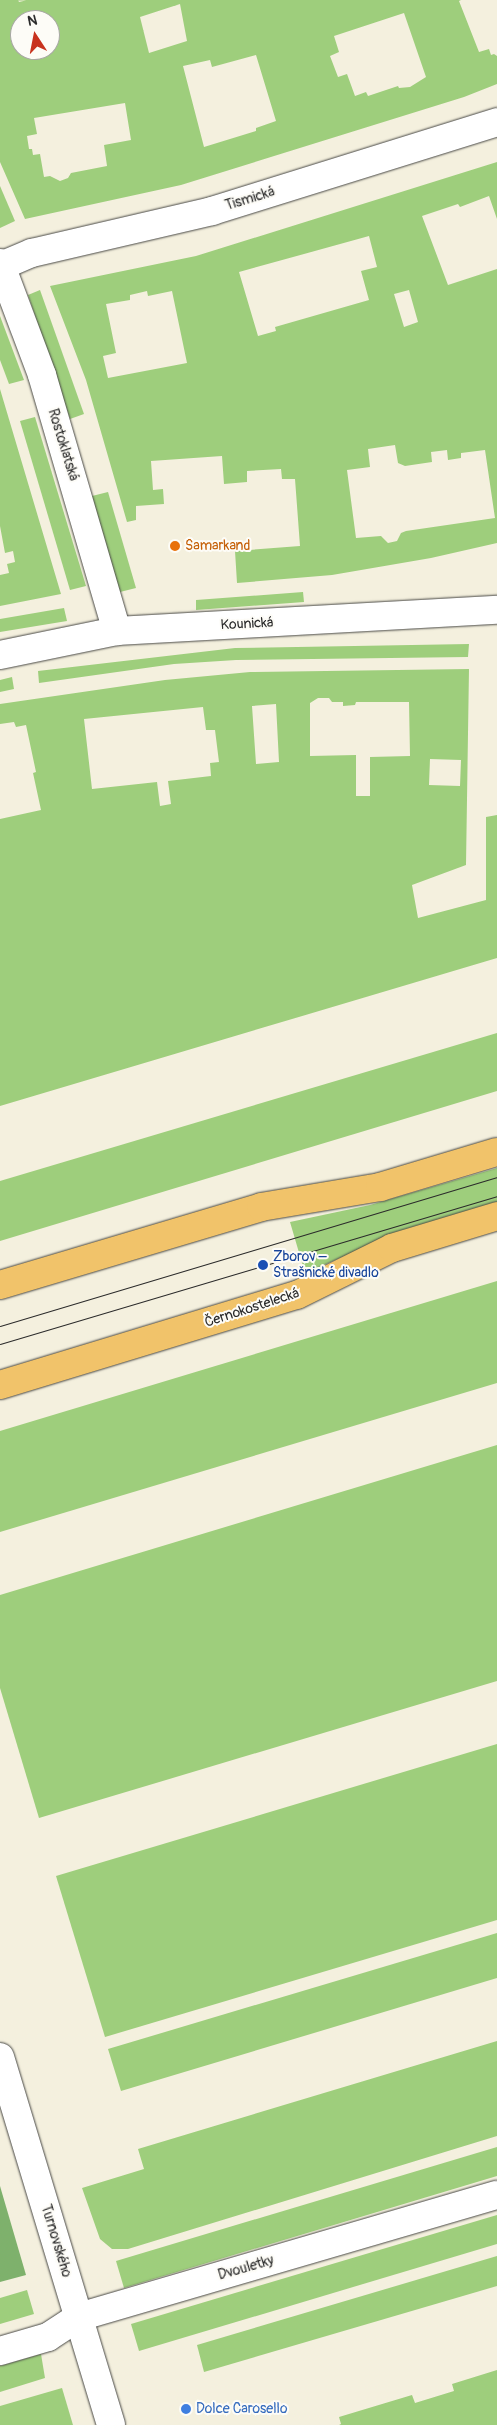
<!DOCTYPE html>
<html>
<head>
<meta charset="utf-8">
<style>
	body { margin:0 }
	#map { position:relative; width:497px; height:2425px; overflow:hidden; background:#f4f0de; font-family:Pangolin,sans-serif }
	div>[style] { position:absolute }
	.green>* { inset:0; background:#9ece7c }
	.forest>* { inset:0; background:#7eb16c }
	.roads { filter:drop-shadow(0 0 1px #494946) drop-shadow(0 0 1px #494946) }
	.minor>* { height:28px; margin:-14px; padding:0 14px; transform-origin:14px; border-radius:14px; background:#fff }
	.major>* { height:28px; margin:-14px; padding:0 14px; transform-origin:14px; border-radius:14px; background:#f1c36a }
	.tram>* { height:1px; margin:-0.5px; padding:0 0.5px; transform-origin:0.5px; border-radius:0.5px; background:#2b2b2b }
	.dots>* { width:14px; height:14px; translate:-50% -50%; box-sizing:border-box; border:2px solid #fdfcf7; border-radius:50% }
	span { translate:-50% -50%; white-space:nowrap; text-align:center; line-height:1.15; -webkit-text-stroke:4px #fdfcf7; paint-order:stroke }
	.street-label { font-size:14px; color:#2b2b2b }
	.food-label { font-size:14px; color:#c56008 }
	.left { translate:0 -50%; text-align:left }
	.transit-label { font-size:14px; color:#164399 }
	.shop-label { font-size:14px; color:#366cbe }
	.north { position:absolute; left:10px; top:10px; width:50px; height:50px; box-sizing:border-box; background:#fdfcf7; border:1px solid #a9a8a5; border-radius:50%; rotate:349deg; font-size:14px; font-weight:700; line-height:20px; text-align:center; color:#2b2b2b }
	.north::after { content:''; display:block; margin:auto; width:18px; height:22px; background:#c8321e; clip-path:polygon(50% 0,100% 100%,50% 72%,0 100%) }
</style>
</head>
<body>
<div id="map">
	<div class="green">
		<i style="clip-path:polygon(evenodd,0 0,18px 0,19px 2px,28px 0,461px 0,459px 1px,479px 52px,489px 49px,491px 55px,494px 54px,497px 56px,497px 84px,464px 97px,181px 185px,25px 219px,0 162px,0 0,180px 4px,187px 41px,149px 53px,140px 17px,180px 4px,0 0,404px 13px,426px 77px,410px 87px,399px 88px,398px 86px,368px 96px,366px 92px,355px 96px,347px 74px,338px 77px,330px 56px,339px 52px,334px 36px,404px 13px,0 0,20px 20px,50px 20px,50px 50px,20px 50px,20px 20px,0 0,256px 55px,276px 121px,256px 128px,256px 131px,204px 147px,183px 66px,210px 60px,212px 67px,256px 55px,0 0,125px 103px,131px 140px,104px 145px,107px 166px,71px 173px,68px 178px,60px 181px,50px 176px,44px 177px,40px 154px,33px 155px,32px 149px,29px 149px,27px 136px,37px 134px,34px 118px,125px 103px)"></i>
		<i style="clip-path:polygon(evenodd,497px 162px,497px 219px,489px 196px,460px 207px,458px 204px,422px 216px,448px 285px,497px 269px,497px 543px,431px 558px,332px 575px,237px 583px,235px 551px,300px 546px,295px 479px,282px 479px,281px 469px,247px 471px,247px 482px,224px 484px,222px 456px,151px 461px,153px 490px,163px 489px,164px 504px,136px 506px,136px 520px,127px 522px,86px 380px,50px 286px,196px 256px,497px 162px,369px 236px,377px 267px,361px 271px,369px 300px,275px 327px,276px 331px,258px 336px,239px 272px,369px 236px,497px 162px,409px 290px,418px 322px,404px 327px,394px 294px,409px 290px,497px 162px,147px 291px,148px 296px,172px 291px,187px 363px,108px 378px,103px 356px,116px 353px,106px 304px,130px 300px,130px 295px,147px 291px,497px 162px,395px 445px,398px 463px,405px 466px,432px 462px,431px 452px,447px 450px,448px 460px,461px 458px,461px 453px,485px 450px,495px 518px,406px 531px,401px 533px,397px 541px,388px 543px,381px 536px,356px 538px,347px 470px,370px 467px,368px 449px,395px 445px)"></i>
		<i style="clip-path:polygon(0 186px,15px 221px,0 228px)"></i>
		<i style="clip-path:polygon(40px 290px,84px 414px,70px 419px,28px 295px)"></i>
		<i style="clip-path:polygon(0 316px,24px 380px,9px 384px,0 360px)"></i>
		<i style="clip-path:polygon(0 389px,61px 594px,0 606px,0 575px,9px 573px,7px 564px,15px 562px,13px 551px,5px 553px,0 526px)"></i>
		<i style="clip-path:polygon(35px 417px,86px 586px,70px 590px,20px 421px)"></i>
		<i style="clip-path:polygon(108px 492px,136px 588px,120px 592px,92px 496px)"></i>
		<i style="clip-path:polygon(303px 592px,304px 602px,196px 610px,196px 600px)"></i>
		<i style="clip-path:polygon(64px 608px,67px 621px,0 632px,0 619px)"></i>
		<i style="clip-path:polygon(469px 644px,468px 657px,236px 660px,174px 664px,39px 683px,38px 671px,235px 648px)"></i>
		<i style="clip-path:polygon(evenodd,469px 669px,466px 865px,412px 885px,418px 918px,486px 900px,486px 817px,497px 815px,497px 958px,0 1106px,0 819px,41px 810px,33px 773px,36px 772px,26px 725px,16px 727px,14px 722px,0 724px,0 704px,165px 680px,250px 672px,469px 669px,318px 698px,329px 698px,332px 702px,343px 702px,343px 706px,355px 705px,356px 702px,409px 702px,410px 756px,370px 757px,370px 796px,356px 796px,356px 755px,310px 756px,310px 703px,318px 698px,469px 669px,276px 704px,279px 762px,256px 764px,252px 706px,276px 704px,469px 669px,203px 707px,206px 730px,215px 730px,219px 762px,210px 763px,211px 776px,168px 781px,171px 804px,160px 806px,157px 782px,92px 789px,84px 719px,203px 707px,469px 669px,430px 759px,461px 760px,460px 786px,429px 785px,430px 759px)"></i>
		<i style="clip-path:polygon(12px 677px,14px 689px,0 692px,0 680px)"></i>
		<i style="clip-path:polygon(497px 1033px,497px 1091px,0 1241px,0 1181px)"></i>
		<i style="clip-path:polygon(497px 1168px,497px 1205px,382px 1240px,305px 1273px,290px 1222px,370px 1205px)"></i>
		<i style="clip-path:polygon(497px 1281px,497px 1383px,0 1532px,0 1431px)"></i>
		<i style="clip-path:polygon(497px 1445px,497px 1681px,39px 1818px,0 1688px,0 1595px)"></i>
		<i style="clip-path:polygon(497px 1744px,497px 1920px,105px 2037px,56px 1876px)"></i>
		<i style="clip-path:polygon(497px 1933px,497px 1978px,121px 2091px,108px 2049px)"></i>
		<i style="clip-path:polygon(497px 2041px,497px 2136px,128px 2249px,112px 2249px,100px 2239px,82px 2188px,144px 2169px,138px 2149px)"></i>
		<i style="clip-path:polygon(497px 2147px,497px 2176px,124px 2288px,116px 2261px)"></i>
		<i style="clip-path:polygon(497px 2215px,497px 2244px,139px 2351px,131px 2324px)"></i>
		<i style="clip-path:polygon(497px 2256px,497px 2286px,204px 2372px,197px 2345px)"></i>
		<i style="clip-path:polygon(27px 2290px,34px 2314px,0 2324px,0 2298px)"></i>
		<i style="clip-path:polygon(41px 2354px,45px 2378px,0 2392px,0 2366px)"></i>
		<i style="clip-path:polygon(497px 2370px,497px 2425px,339px 2425px,341px 2424px,339px 2417px,412px 2395px,415px 2403px,454px 2391px,452px 2384px)"></i>
		<i style="clip-path:polygon(62px 2388px,73px 2425px,0 2425px,0 2406px)"></i>
	</div>
	<div class="forest">
		<i style="clip-path:polygon(0 2186px,26px 2275px,0 2282px)"></i>
	</div>
	<div class="roads">
		<div class="minor">
			<i style="left:0;top:263px;width:120px;rotate:69.4deg"></i>
			<i style="left:42px;top:375px;width:267px;rotate:73.7deg"></i>
			<i style="left:1px;top:266px;width:34px;rotate:-23deg"></i>
			<i style="left:32px;top:253px;width:185px;rotate:-13.1deg"></i>
			<i style="left:212px;top:211px;width:299px;rotate:-17.3deg"></i>
			<i style="left:0;top:655px;width:119px;rotate:-11.6deg"></i>
			<i style="left:117px;top:631px;width:381px;rotate:-3.2deg"></i>
			<i style="left:0;top:2057px;width:384px;rotate:73.2deg"></i>
			<i style="left:0;top:2351px;width:50px;rotate:-16.3deg"></i>
			<i style="left:48px;top:2337px;width:37px;rotate:-33deg"></i>
			<i style="left:79px;top:2317px;width:435px;rotate:-16.3deg"></i>
		</div>
		<div class="major">
			<i style="left:0;top:1285px;width:272px;rotate:-16.6deg"></i>
			<i style="left:261px;top:1207px;width:121px;rotate:-9.5deg"></i>
			<i style="left:380px;top:1187px;width:122px;rotate:-16.7deg"></i>
			<i style="left:0;top:1385px;width:310px;rotate:-16.9deg"></i>
			<i style="left:297px;top:1295px;width:106px;rotate:-26.3deg"></i>
			<i style="left:392px;top:1248px;width:110px;rotate:-16.9deg"></i>
		</div>
	</div>
	<div class="tram">
		<i style="left:0;top:1326px;width:519px;rotate:-16.69deg"></i>
		<i style="left:0;top:1344px;width:519px;rotate:-16.58deg"></i>
	</div>
	<div class="dots">
		<i style="left:175px;top:546px;background:#e8710a"></i>
		<i style="left:263px;top:1265px;background:#1a4fb4"></i>
		<i style="left:186px;top:2409px;background:#3f7fe0"></i>
	</div>
	<div class="street-label">
		<span style="left:250px;top:199px;rotate:-17deg">Tismická</span>
		<span style="left:63px;top:445px;rotate:73deg">Rostoklatská</span>
		<span style="left:247px;top:624px;rotate:-3deg">Kounická</span>
		<span style="left:252px;top:1308px;rotate:-18deg">Černokostelecká</span>
		<span style="left:56px;top:2241px;rotate:73deg">Turnovského</span>
		<span style="left:246px;top:2268px;rotate:-16deg">Dvouletky</span>
	</div>
	<div class="food-label">
		<span class="left" style="left:185px;top:546px">Samarkand</span>
	</div>
	<div class="transit-label">
		<span class="left" style="left:273px;top:1265px">Zborov –<br>Strašnické divadlo</span>
	</div>
	<div class="shop-label">
		<span class="left" style="left:196px;top:2409px">Dolce Carosello</span>
	</div>
	<div class="north">N</div>
</div>
</body>
</html>
